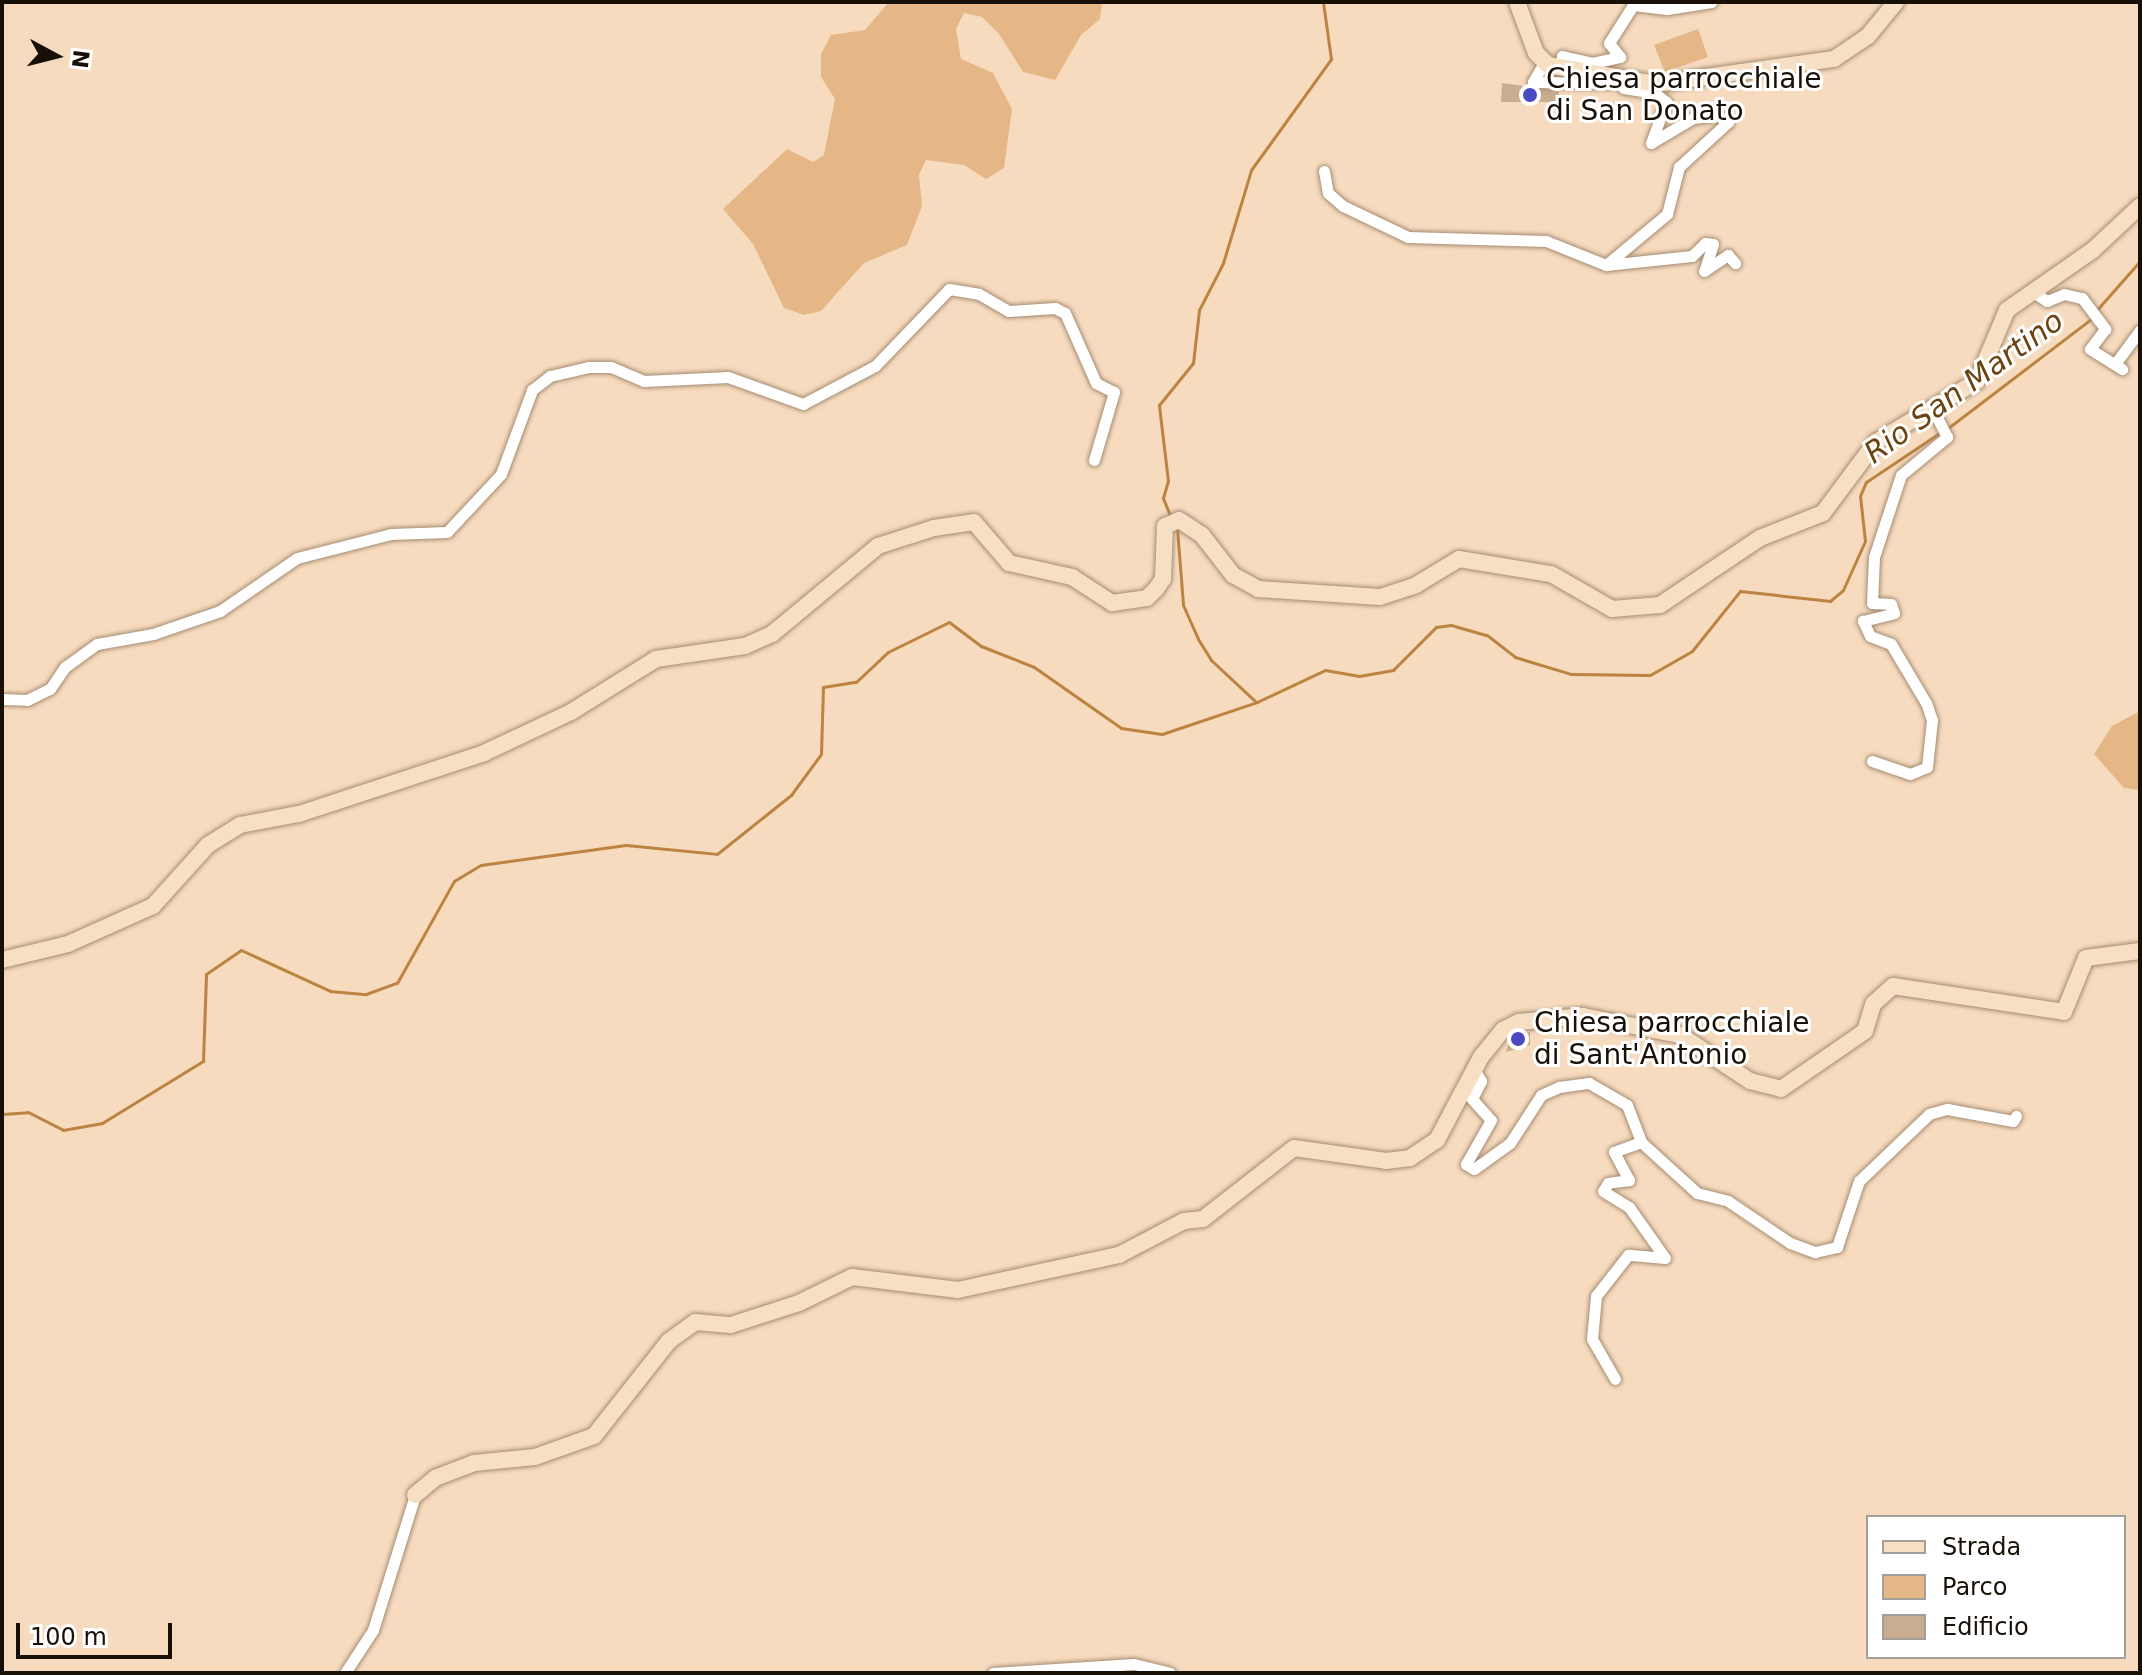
<!DOCTYPE html>
<html>
<head>
<meta charset="utf-8">
<style>
	body { margin:0 }
	#map { position:relative; width:2142px; height:1675px; overflow:hidden; background:#f7dbbf; font-family:"DejaVu Sans",sans-serif }
	div>[style] { position:absolute }
	.green>* { inset:0; background:#e6b786 }
	.stream>* { height:3px; margin:-1.5px; padding:0 1.5px; transform-origin:1.5px; border-radius:1.5px; background:#bc8341 }
	.building>* { inset:0; background:#c8ad91 }
	.roads { filter:drop-shadow(0 0 2px #a58c71) drop-shadow(0 0 2px #a58c71) }
	.street>* { height:11px; margin:-5.5px; padding:0 5.5px; transform-origin:5.5px; border-radius:5.5px; background:#fff }
	.secondary>* { height:16px; margin:-8px; padding:0 8px; transform-origin:8px; border-radius:8px; background:#f6dfc3 }
	.dots>* { width:22px; height:22px; translate:-50% -50%; box-sizing:border-box; border:4px solid #fff; border-radius:50% }
	span { translate:-50% -50%; white-space:nowrap; text-align:center; line-height:1.15; -webkit-text-stroke:6px #fff; paint-order:stroke }
	.poi-label { font-size:28px; color:#180f06 }
	.left { translate:0 -50%; text-align:left }
	.water-label { font-size:30px; color:#6b4311; font-style:italic }
	.frame { position:absolute; inset:0; border:4px solid #180f06; pointer-events:none }
	.legend { position:absolute; left:1866px; top:1515px; width:260px; height:144px; box-sizing:border-box; background:#fff; border:2px solid #a39f9b; margin:0; padding:10px 14px; list-style:none; font-size:24px; color:#180f06 }
	.legend li { display:flex; align-items:center; gap:16px; height:40px }
	.legend b { width:40px; border:2px solid #a39f9b }
	.north { position:absolute; left:16px; top:16px; width:80px; height:80px; -webkit-text-stroke:6px #fff; paint-order:stroke; rotate:97deg; font-size:22px; font-weight:700; line-height:32px; text-align:center; color:#180f06 }
	.north::after { content:''; display:block; margin:auto; width:28px; height:36px; background:#180f06; clip-path:polygon(50% 0,100% 100%,50% 72%,0 100%) }
	.scale { position:absolute; left:16px; top:1623px; width:156px; height:36px; box-sizing:border-box; border:4px solid #180f06; border-top:0; padding-left:10px; font-size:24px; line-height:28px; white-space:nowrap; color:#180f06; -webkit-text-stroke:6px #fff; paint-order:stroke }
</style>
</head>
<body>
<div id="map">
	<div class="green">
		<i style="clip-path:polygon(889px 2px,1102px 2px,1100px 19px,1081px 35px,1055px 80px,1023px 72px,999px 34px,982px 17px,964px 13px,956px 29px,961px 59px,993px 73px,1012px 109px,1004px 168px,986px 179px,964px 165px,926px 160px,919px 175px,922px 206px,907px 245px,864px 263px,821px 311px,804px 315px,784px 308px,753px 244px,723px 209px,787px 149px,813px 162px,824px 155px,835px 99px,821px 77px,821px 54px,831px 35px,865px 30px)"></i>
		<i style="clip-path:polygon(1698px 29px,1708px 57px,1665px 72px,1654px 45px)"></i>
		<i style="clip-path:polygon(2140px 711px,2140px 790px,2124px 788px,2094px 754px,2112px 726px)"></i>
	</div>
	<div class="stream">
		<i style="left:2095px;top:312px;width:68px;rotate:-48.6deg"></i>
		<i style="left:1948px;top:428px;width:180px;rotate:-37.3deg"></i>
		<i style="left:1171px;top:518px;width:22px;rotate:-112deg"></i>
		<i style="left:1163px;top:498px;width:18px;rotate:-74deg"></i>
		<i style="left:1168px;top:481px;width:77px;rotate:-96.8deg"></i>
		<i style="left:1159px;top:405px;width:54px;rotate:-51deg"></i>
		<i style="left:1193px;top:363px;width:53px;rotate:-83.5deg"></i>
		<i style="left:1199px;top:310px;width:53px;rotate:-62.9deg"></i>
		<i style="left:1223px;top:263px;width:97px;rotate:-73.2deg"></i>
		<i style="left:1251px;top:170px;width:137px;rotate:-54.2deg"></i>
		<i style="left:1331px;top:59px;width:58px;rotate:-98deg"></i>
		<i style="left:1177px;top:528px;width:77px;rotate:85.5deg"></i>
		<i style="left:1183px;top:605px;width:37px;rotate:66deg"></i>
		<i style="left:1198px;top:639px;width:25px;rotate:58deg"></i>
		<i style="left:1211px;top:660px;width:60px;rotate:43deg"></i>
		<i style="left:2px;top:1114px;width:26px;rotate:-4deg"></i>
		<i style="left:28px;top:1112px;width:39px;rotate:27deg"></i>
		<i style="left:63px;top:1130px;width:40px;rotate:-10deg"></i>
		<i style="left:102px;top:1123px;width:119px;rotate:-31.5deg"></i>
		<i style="left:203px;top:1061px;width:87px;rotate:-88deg"></i>
		<i style="left:206px;top:974px;width:42px;rotate:-34.4deg"></i>
		<i style="left:241px;top:950px;width:98px;rotate:24.7deg"></i>
		<i style="left:330px;top:991px;width:36px;rotate:5deg"></i>
		<i style="left:366px;top:994px;width:33px;rotate:-20deg"></i>
		<i style="left:397px;top:983px;width:117px;rotate:-60.8deg"></i>
		<i style="left:454px;top:881px;width:31px;rotate:-31deg"></i>
		<i style="left:481px;top:865px;width:146px;rotate:-7.9deg"></i>
		<i style="left:626px;top:845px;width:91px;rotate:5.6deg"></i>
		<i style="left:717px;top:854px;width:95px;rotate:-38.6deg"></i>
		<i style="left:791px;top:795px;width:51px;rotate:-53.8deg"></i>
		<i style="left:821px;top:754px;width:67px;rotate:-88.3deg"></i>
		<i style="left:823px;top:687px;width:33px;rotate:-9deg"></i>
		<i style="left:856px;top:682px;width:44px;rotate:-43.2deg"></i>
		<i style="left:888px;top:652px;width:68px;rotate:-26.2deg"></i>
		<i style="left:949px;top:622px;width:40px;rotate:37deg"></i>
		<i style="left:981px;top:646px;width:57px;rotate:21.6deg"></i>
		<i style="left:1034px;top:667px;width:106px;rotate:35deg"></i>
		<i style="left:1121px;top:728px;width:41px;rotate:8.3deg"></i>
		<i style="left:1162px;top:734px;width:100px;rotate:-18.6deg"></i>
		<i style="left:1257px;top:702px;width:75px;rotate:-25.2deg"></i>
		<i style="left:1325px;top:670px;width:35px;rotate:10deg"></i>
		<i style="left:1359px;top:676px;width:35px;rotate:-10deg"></i>
		<i style="left:1393px;top:670px;width:61px;rotate:-45deg"></i>
		<i style="left:1436px;top:627px;width:15px;rotate:-8deg"></i>
		<i style="left:1451px;top:625px;width:37px;rotate:16deg"></i>
		<i style="left:1487px;top:635px;width:36px;rotate:38deg"></i>
		<i style="left:1515px;top:657px;width:59px;rotate:16.9deg"></i>
		<i style="left:1571px;top:674px;width:79px;rotate:0.7deg"></i>
		<i style="left:1650px;top:675px;width:48px;rotate:-29.7deg"></i>
		<i style="left:1692px;top:651px;width:77px;rotate:-51.3deg"></i>
		<i style="left:1740px;top:591px;width:91px;rotate:6.3deg"></i>
		<i style="left:1830px;top:601px;width:17px;rotate:-40deg"></i>
		<i style="left:1843px;top:590px;width:54px;rotate:-65.8deg"></i>
		<i style="left:1865px;top:541px;width:45px;rotate:-96.3deg"></i>
		<i style="left:1860px;top:496px;width:15px;rotate:-67deg"></i>
		<i style="left:1866px;top:482px;width:90px;rotate:-33.7deg"></i>
	</div>
	<div class="building">
		<i style="clip-path:polygon(1502px 83px,1559px 91px,1558px 102px,1501px 102px)"></i>
		<i style="clip-path:polygon(1530px 1032px,1530px 1045px,1506px 1052px,1510px 1039px)"></i>
	</div>
	<div class="roads">
		<div class="street">
			<i style="left:1541px;top:68px;width:16px;rotate:120deg"></i>
			<i style="left:1533px;top:82px;width:95px;rotate:0.6deg"></i>
			<i style="left:1560px;top:69px;width:13px;rotate:-81deg"></i>
			<i style="left:1562px;top:56px;width:31px;rotate:13deg"></i>
			<i style="left:1592px;top:63px;width:29px;rotate:-12deg"></i>
			<i style="left:1620px;top:57px;width:18px;rotate:-128deg"></i>
			<i style="left:1609px;top:43px;width:45px;rotate:-57.7deg"></i>
			<i style="left:1633px;top:5px;width:34px;rotate:7deg"></i>
			<i style="left:1667px;top:9px;width:45px;rotate:-9deg"></i>
			<i style="left:1324px;top:171px;width:22px;rotate:80deg"></i>
			<i style="left:1328px;top:193px;width:20px;rotate:41deg"></i>
			<i style="left:1343px;top:206px;width:72px;rotate:25.5deg"></i>
			<i style="left:1408px;top:237px;width:138px;rotate:1.7deg"></i>
			<i style="left:1546px;top:241px;width:65px;rotate:21.8deg"></i>
			<i style="left:1606px;top:265px;width:80px;rotate:-39.9deg"></i>
			<i style="left:1667px;top:214px;width:49px;rotate:-75.7deg"></i>
			<i style="left:1679px;top:167px;width:67px;rotate:-42.6deg"></i>
			<i style="left:1728px;top:122px;width:13px;rotate:-148deg"></i>
			<i style="left:1717px;top:115px;width:24px;rotate:173deg"></i>
			<i style="left:1693px;top:118px;width:49px;rotate:149.2deg"></i>
			<i style="left:1651px;top:143px;width:44px;rotate:-69.9deg"></i>
			<i style="left:1666px;top:102px;width:14px;rotate:-141deg"></i>
			<i style="left:1655px;top:93px;width:32px;rotate:-171deg"></i>
			<i style="left:1606px;top:265px;width:86px;rotate:-6deg"></i>
			<i style="left:1692px;top:256px;width:18px;rotate:-45deg"></i>
			<i style="left:1705px;top:243px;width:8px;rotate:7deg"></i>
			<i style="left:1713px;top:244px;width:28px;rotate:108deg"></i>
			<i style="left:1704px;top:271px;width:29px;rotate:-34deg"></i>
			<i style="left:1728px;top:255px;width:11px;rotate:49deg"></i>
			<i style="left:2032px;top:291px;width:18px;rotate:34deg"></i>
			<i style="left:2047px;top:301px;width:18px;rotate:-22deg"></i>
			<i style="left:2064px;top:294px;width:18px;rotate:13deg"></i>
			<i style="left:2082px;top:298px;width:39px;rotate:53deg"></i>
			<i style="left:2105px;top:329px;width:25px;rotate:127deg"></i>
			<i style="left:2090px;top:349px;width:38px;rotate:32deg"></i>
			<i style="left:2115px;top:364px;width:42px;rotate:-53.7deg"></i>
			<i style="left:2px;top:699px;width:25px;rotate:2deg"></i>
			<i style="left:27px;top:700px;width:25px;rotate:-26deg"></i>
			<i style="left:50px;top:689px;width:27px;rotate:-56deg"></i>
			<i style="left:65px;top:667px;width:39px;rotate:-36deg"></i>
			<i style="left:97px;top:644px;width:57px;rotate:-10.1deg"></i>
			<i style="left:153px;top:634px;width:71px;rotate:-18.9deg"></i>
			<i style="left:220px;top:611px;width:93px;rotate:-34.5deg"></i>
			<i style="left:297px;top:558px;width:97px;rotate:-14.3deg"></i>
			<i style="left:391px;top:534px;width:56px;rotate:-2deg"></i>
			<i style="left:447px;top:532px;width:79px;rotate:-47deg"></i>
			<i style="left:501px;top:474px;width:90px;rotate:-69.7deg"></i>
			<i style="left:532px;top:390px;width:23px;rotate:-38deg"></i>
			<i style="left:550px;top:376px;width:39px;rotate:-13deg"></i>
			<i style="left:588px;top:367px;width:23px"></i>
			<i style="left:611px;top:367px;width:36px;rotate:23deg"></i>
			<i style="left:644px;top:381px;width:84px;rotate:-2.7deg"></i>
			<i style="left:728px;top:377px;width:80px;rotate:19.8deg"></i>
			<i style="left:803px;top:404px;width:81px;rotate:-27.8deg"></i>
			<i style="left:875px;top:366px;width:107px;rotate:-46.1deg"></i>
			<i style="left:949px;top:289px;width:30px;rotate:9deg"></i>
			<i style="left:979px;top:294px;width:34px;rotate:30deg"></i>
			<i style="left:1009px;top:311px;width:46px;rotate:-3.7deg"></i>
			<i style="left:1055px;top:308px;width:11px;rotate:27deg"></i>
			<i style="left:1065px;top:313px;width:77px;rotate:66.1deg"></i>
			<i style="left:1096px;top:383px;width:20px;rotate:27deg"></i>
			<i style="left:1114px;top:392px;width:71px;rotate:106.4deg"></i>
			<i style="left:1872px;top:761px;width:40px;rotate:18.9deg"></i>
			<i style="left:1910px;top:774px;width:18px;rotate:-22deg"></i>
			<i style="left:1927px;top:767px;width:47px;rotate:-83.9deg"></i>
			<i style="left:1932px;top:720px;width:18px;rotate:-109deg"></i>
			<i style="left:1926px;top:703px;width:69px;rotate:-120.7deg"></i>
			<i style="left:1891px;top:644px;width:22px;rotate:-159deg"></i>
			<i style="left:1870px;top:636px;width:17px;rotate:-115deg"></i>
			<i style="left:1863px;top:621px;width:32px;rotate:-14deg"></i>
			<i style="left:1894px;top:613px;width:9px;rotate:-108deg"></i>
			<i style="left:1891px;top:604px;width:19px;rotate:-177deg"></i>
			<i style="left:1872px;top:603px;width:46px;rotate:-87.5deg"></i>
			<i style="left:1874px;top:557px;width:86px;rotate:-71.8deg"></i>
			<i style="left:1901px;top:475px;width:60px;rotate:-39.6deg"></i>
			<i style="left:1947px;top:437px;width:34px;rotate:-117deg"></i>
			<i style="left:1474px;top:1069px;width:14px;rotate:60deg"></i>
			<i style="left:1481px;top:1081px;width:20px;rotate:117deg"></i>
			<i style="left:1472px;top:1099px;width:28px;rotate:48deg"></i>
			<i style="left:1491px;top:1120px;width:51px;rotate:119.6deg"></i>
			<i style="left:1466px;top:1164px;width:9px;rotate:32deg"></i>
			<i style="left:1474px;top:1169px;width:44px;rotate:-35.8deg"></i>
			<i style="left:1510px;top:1143px;width:57px;rotate:-57.1deg"></i>
			<i style="left:1541px;top:1095px;width:20px;rotate:-24deg"></i>
			<i style="left:1559px;top:1087px;width:30px;rotate:-8deg"></i>
			<i style="left:1589px;top:1083px;width:44px;rotate:30.1deg"></i>
			<i style="left:1627px;top:1105px;width:40px;rotate:69deg"></i>
			<i style="left:1641px;top:1142px;width:29px;rotate:160deg"></i>
			<i style="left:1614px;top:1152px;width:32px;rotate:62deg"></i>
			<i style="left:1629px;top:1180px;width:21px;rotate:172deg"></i>
			<i style="left:1608px;top:1183px;width:9px;rotate:122deg"></i>
			<i style="left:1603px;top:1191px;width:31px;rotate:32deg"></i>
			<i style="left:1629px;top:1207px;width:62px;rotate:54.8deg"></i>
			<i style="left:1665px;top:1258px;width:37px;rotate:-175deg"></i>
			<i style="left:1628px;top:1255px;width:52px;rotate:128deg"></i>
			<i style="left:1596px;top:1296px;width:43px;rotate:95.3deg"></i>
			<i style="left:1592px;top:1339px;width:46px;rotate:60.1deg"></i>
			<i style="left:1641px;top:1142px;width:76px;rotate:42.3deg"></i>
			<i style="left:1697px;top:1193px;width:32px;rotate:14deg"></i>
			<i style="left:1728px;top:1201px;width:75px;rotate:34.1deg"></i>
			<i style="left:1790px;top:1243px;width:27px;rotate:20deg"></i>
			<i style="left:1815px;top:1252px;width:23px;rotate:-13deg"></i>
			<i style="left:1837px;top:1247px;width:70px;rotate:-71.6deg"></i>
			<i style="left:1859px;top:1181px;width:97px;rotate:-43.7deg"></i>
			<i style="left:1929px;top:1114px;width:19px;rotate:-16deg"></i>
			<i style="left:1947px;top:1109px;width:67px;rotate:10.3deg"></i>
			<i style="left:2013px;top:1121px;width:6px;rotate:-59deg"></i>
			<i style="left:345px;top:1673px;width:51px;rotate:-56.9deg"></i>
			<i style="left:373px;top:1630px;width:141px;rotate:-72.7deg"></i>
			<i style="left:993px;top:1673px;width:141px;rotate:-3.7deg"></i>
			<i style="left:1134px;top:1664px;width:37px;rotate:14deg"></i>
		</div>
		<div class="secondary">
			<i style="left:1517px;top:2px;width:54px;rotate:69.6deg"></i>
			<i style="left:1536px;top:53px;width:17px;rotate:45deg"></i>
			<i style="left:1548px;top:65px;width:110px;rotate:10deg"></i>
			<i style="left:1656px;top:84px;width:180px;rotate:-8deg"></i>
			<i style="left:1834px;top:59px;width:41px;rotate:-34.1deg"></i>
			<i style="left:1868px;top:36px;width:44px;rotate:-50.5deg"></i>
			<i style="left:2px;top:960px;width:68px;rotate:-13.6deg"></i>
			<i style="left:68px;top:944px;width:93px;rotate:-24.1deg"></i>
			<i style="left:153px;top:906px;width:82px;rotate:-48deg"></i>
			<i style="left:208px;top:845px;width:38px;rotate:-32deg"></i>
			<i style="left:240px;top:825px;width:60px;rotate:-10.6deg"></i>
			<i style="left:299px;top:814px;width:195px;rotate:-18.2deg"></i>
			<i style="left:484px;top:753px;width:96px;rotate:-25.2deg"></i>
			<i style="left:571px;top:712px;width:100px;rotate:-31.9deg"></i>
			<i style="left:656px;top:659px;width:90px;rotate:-8.3deg"></i>
			<i style="left:745px;top:646px;width:30px;rotate:-24deg"></i>
			<i style="left:772px;top:634px;width:138px;rotate:-39.7deg"></i>
			<i style="left:878px;top:546px;width:59px;rotate:-17.8deg"></i>
			<i style="left:934px;top:528px;width:40px;rotate:-8.5deg"></i>
			<i style="left:974px;top:522px;width:54px;rotate:49.5deg"></i>
			<i style="left:1009px;top:563px;width:65px;rotate:12.5deg"></i>
			<i style="left:1072px;top:577px;width:48px;rotate:33deg"></i>
			<i style="left:1112px;top:603px;width:35px;rotate:-8deg"></i>
			<i style="left:1147px;top:598px;width:13px;rotate:-45deg"></i>
			<i style="left:1156px;top:589px;width:12px;rotate:-55deg"></i>
			<i style="left:1163px;top:579px;width:53px;rotate:-87.8deg"></i>
			<i style="left:1165px;top:526px;width:15px;rotate:-23deg"></i>
			<i style="left:1179px;top:520px;width:27px;rotate:33deg"></i>
			<i style="left:1202px;top:535px;width:51px;rotate:52.2deg"></i>
			<i style="left:1233px;top:575px;width:29px;rotate:29deg"></i>
			<i style="left:1258px;top:589px;width:122px;rotate:3.8deg"></i>
			<i style="left:1380px;top:597px;width:38px;rotate:-18deg"></i>
			<i style="left:1416px;top:585px;width:50px;rotate:-31.2deg"></i>
			<i style="left:1459px;top:559px;width:93px;rotate:9.3deg"></i>
			<i style="left:1551px;top:574px;width:70px;rotate:29.8deg"></i>
			<i style="left:1612px;top:609px;width:48px;rotate:-4.8deg"></i>
			<i style="left:1660px;top:605px;width:120px;rotate:-33.8deg"></i>
			<i style="left:1760px;top:538px;width:68px;rotate:-21.6deg"></i>
			<i style="left:1823px;top:513px;width:89px;rotate:-53.3deg"></i>
			<i style="left:1876px;top:442px;width:118px;rotate:-31.1deg"></i>
			<i style="left:1977px;top:381px;width:77px;rotate:-67.1deg"></i>
			<i style="left:2007px;top:310px;width:105px;rotate:-34.9deg"></i>
			<i style="left:2093px;top:250px;width:64px;rotate:-43.1deg"></i>
			<i style="left:415px;top:1495px;width:26px;rotate:-40deg"></i>
			<i style="left:435px;top:1478px;width:42px;rotate:-21deg"></i>
			<i style="left:474px;top:1463px;width:61px;rotate:-5.6deg"></i>
			<i style="left:535px;top:1457px;width:63px;rotate:-19.6deg"></i>
			<i style="left:594px;top:1436px;width:121px;rotate:-51.7deg"></i>
			<i style="left:669px;top:1341px;width:32px;rotate:-36deg"></i>
			<i style="left:695px;top:1322px;width:36px;rotate:5deg"></i>
			<i style="left:731px;top:1325px;width:71px;rotate:-17.9deg"></i>
			<i style="left:799px;top:1303px;width:59px;rotate:-26.1deg"></i>
			<i style="left:852px;top:1277px;width:107px;rotate:7deg"></i>
			<i style="left:958px;top:1290px;width:165px;rotate:-12.3deg"></i>
			<i style="left:1119px;top:1255px;width:73px;rotate:-27.6deg"></i>
			<i style="left:1184px;top:1221px;width:19px;rotate:-6deg"></i>
			<i style="left:1203px;top:1219px;width:115px;rotate:-38deg"></i>
			<i style="left:1294px;top:1148px;width:93px;rotate:8deg"></i>
			<i style="left:1386px;top:1161px;width:24px;rotate:-7deg"></i>
			<i style="left:1410px;top:1158px;width:32px;rotate:-34deg"></i>
			<i style="left:1437px;top:1140px;width:94px;rotate:-62.1deg"></i>
			<i style="left:1481px;top:1057px;width:35px;rotate:-51deg"></i>
			<i style="left:1503px;top:1030px;width:18px;rotate:-27deg"></i>
			<i style="left:1519px;top:1022px;width:64px;rotate:-5.4deg"></i>
			<i style="left:1583px;top:1016px;width:99px;rotate:11.1deg"></i>
			<i style="left:1680px;top:1035px;width:84px;rotate:33.3deg"></i>
			<i style="left:1750px;top:1081px;width:32px;rotate:14deg"></i>
			<i style="left:1781px;top:1089px;width:102px;rotate:-34.6deg"></i>
			<i style="left:1865px;top:1031px;width:28px;rotate:-73deg"></i>
			<i style="left:1873px;top:1004px;width:27px;rotate:-42deg"></i>
			<i style="left:1893px;top:986px;width:173px;rotate:8.6deg"></i>
			<i style="left:2064px;top:1012px;width:58px;rotate:-67.8deg"></i>
			<i style="left:2086px;top:958px;width:54px;rotate:-7.4deg"></i>
		</div>
	</div>
	<div class="dots">
		<i style="left:1530px;top:95px;background:#4a49bf"></i>
		<i style="left:1518px;top:1039px;background:#4a49bf"></i>
	</div>
	<div class="poi-label">
		<span class="left" style="left:1546px;top:95px">Chiesa parrocchiale<br>di San Donato</span>
		<span class="left" style="left:1534px;top:1039px">Chiesa parrocchiale<br>di Sant'Antonio</span>
	</div>
	<div class="water-label">
		<span style="left:1964px;top:387px;rotate:-36deg">Rio San Martino</span>
	</div>
	<div class="frame"></div>
	<ul class="legend">
	<li><b style="height:10px;background:#f6dfc3"></b>Strada</li>
	<li><b style="height:22px;background:#e6b786"></b>Parco</li>
	<li><b style="height:22px;background:#c8ad91"></b>Edificio</li>
	</ul>
	<div class="north">N</div>
	<div class="scale">100 m</div>
</div>
</body>
</html>
